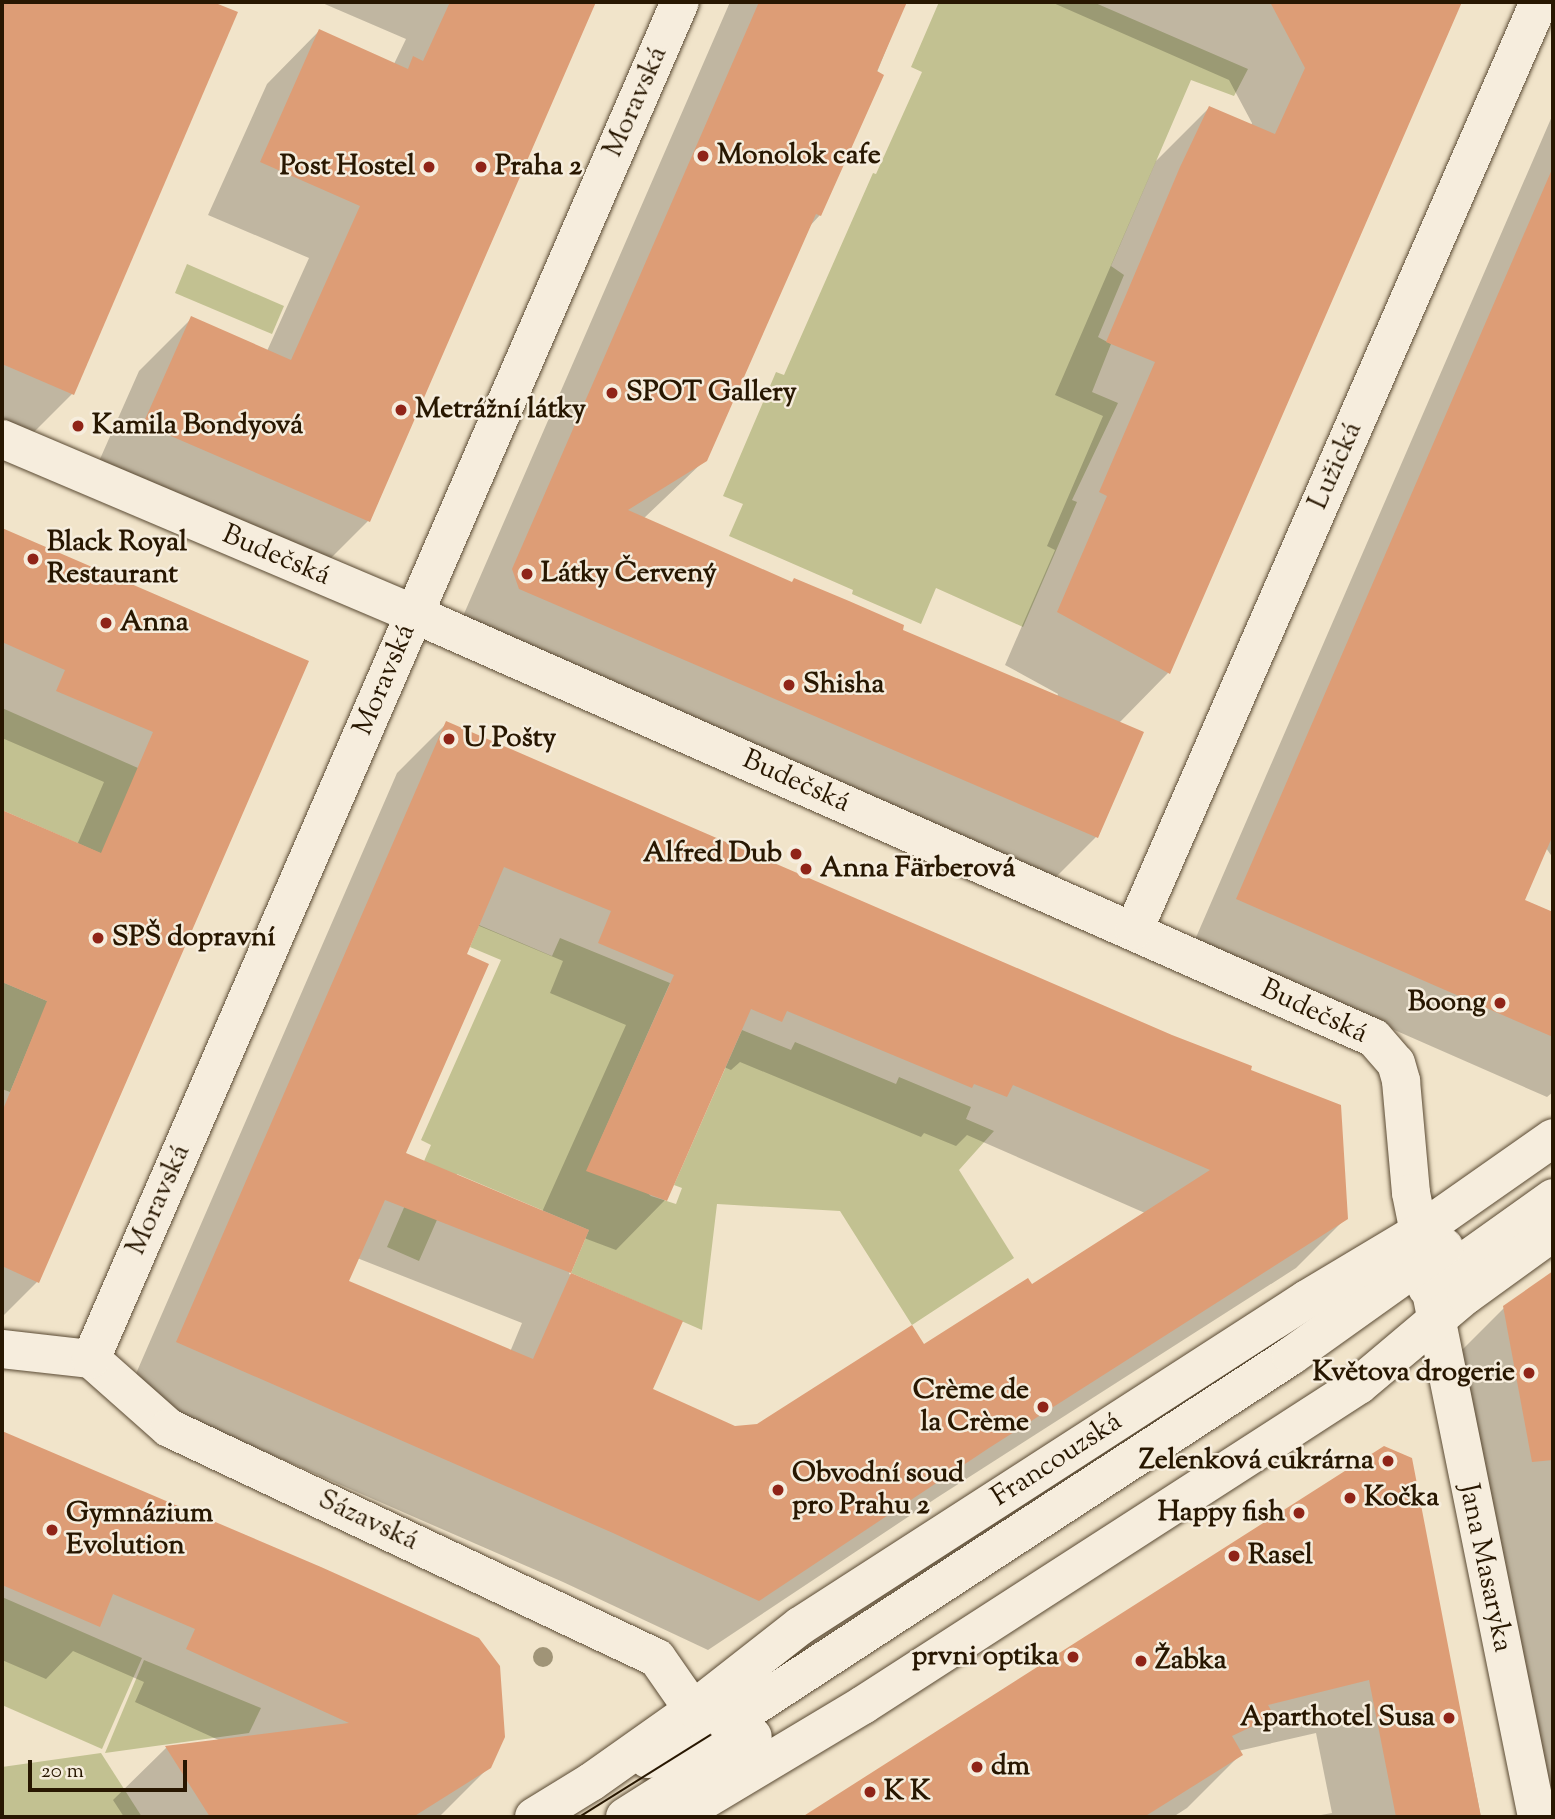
<!DOCTYPE html>
<html>
<head>
<meta charset="utf-8">
<style>
	body { margin:0 }
	#map { position:relative; width:1555px; height:1819px; overflow:hidden; background:#f1e4ca; font-family:"Sorts Mill Goudy",serif }
	div>[style] { position:absolute }
	.green>* { inset:0; background:#c2c191 }
	.shadow>* { inset:0; background:#0003 }
	.building>* { inset:0; background:#dd9d76 }
	.roads { filter:drop-shadow(0 0 2px #5a4a33) drop-shadow(0 0 2px #5a4a33) }
	.minor>* { height:38px; margin:-19px; padding:0 19px; transform-origin:19px; border-radius:19px; background:#f6eddd }
	.tram>* { height:2px; margin:-1px; padding:0 1px; transform-origin:1px; border-radius:1px; background:#281701 }
	.trees>* { width:20px; height:20px; margin:-10px; border-radius:50%; background:#a09477 }
	.dots>* { width:19px; height:19px; translate:-50% -50%; box-sizing:border-box; border:4px solid #f6eddd; border-radius:50% }
	span { translate:-50% -50%; white-space:nowrap; text-align:center; line-height:1.15; -webkit-text-stroke:5px #f6eddd; paint-order:stroke }
	.street-label { font-size:28px; color:#281701 }
	.poi-label { font-size:28px; color:#281701; font-weight:700 }
	.left { translate:0 -50%; text-align:left }
	.right { translate:-100% -50%; text-align:right }
	.frame { position:absolute; inset:0; border:4px solid #281701; pointer-events:none }
	.scale { position:absolute; left:28px; top:1760px; width:159px; height:32px; box-sizing:border-box; border:4px solid #281701; border-top:0; padding-left:9px; font-size:21px; line-height:24px; white-space:nowrap; color:#281701; -webkit-text-stroke:5px #f6eddd; paint-order:stroke }
</style>
</head>
<body>
<div id="map">
	<div class="green">
		<i style="clip-path:polygon(939px 2px,1093px 2px,1248px 69px,1234px 96px,1191px 80px,1111px 266px,1124px 275px,1098px 337px,1111px 344px,1092px 392px,1118px 403px,1072px 500px,1077px 502px,1023px 627px,936px 588px,921px 624px,852px 594px,853px 590px,729px 536px,743px 504px,723px 496px,776px 372px,784px 375px,873px 173px,876px 174px,922px 72px,911px 67px)"></i>
		<i style="clip-path:polygon(187px 264px,284px 306px,272px 334px,175px 293px)"></i>
		<i style="clip-path:polygon(2px 708px,138px 768px,116px 860px,2px 810px)"></i>
		<i style="clip-path:polygon(479px 925px,552px 956px,560px 938px,670px 983px,595px 1152px,651px 1196px,676px 1204px,682px 1188px,674px 1185px,742px 1030px,791px 1050px,795px 1042px,896px 1084px,899px 1077px,971px 1107px,966px 1119px,994px 1131px,959px 1170px,1014px 1258px,912px 1325px,840px 1211px,717px 1204px,702px 1330px,571px 1273px,589px 1230px,457px 1174px,419px 1261px,387px 1247px,431px 1145px,421px 1140px,501px 960px,470px 947px)"></i>
		<i style="clip-path:polygon(2px 982px,54px 1004px,34px 1034px,10px 1092px,2px 1089px)"></i>
		<i style="clip-path:polygon(2px 1597px,142px 1658px,102px 1749px,2px 1705px)"></i>
		<i style="clip-path:polygon(144px 1660px,261px 1708px,249px 1733px,105px 1753px)"></i>
		<i style="clip-path:polygon(101px 1753px,142px 1817px,2px 1817px,2px 1767px)"></i>
	</div>
	<div class="shadow">
		<i style="clip-path:polygon(2px 2px,209px 2px,235px 13px,72px 394px,23px 443px,2px 433px)"></i>
		<i style="clip-path:polygon(320px 2px,593px 2px,368px 521px,315px 574px,92px 477px,139px 371px,192px 318px,267px 351px,309px 258px,208px 215px,267px 84px,319px 31px,394px 64px,406px 39px)"></i>
		<i style="clip-path:polygon(730px 2px,905px 2px,820px 215px,808px 228px,705px 460px,643px 519px,1057px 697px,1058px 694px,1005px 665px,1055px 550px,1047px 546px,1103px 416px,1055px 395px,1156px 161px,1209px 108px,1251px 126px,1252px 123px,1229px 80px,1051px 2px,1461px 2px,1168px 673px,1119px 723px,1142px 732px,1096px 837px,1043px 890px,460px 623px)"></i>
		<i style="clip-path:polygon(1553px 114px,1553px 858px,1546px 848px,1479px 998px,1553px 946px,1553px 1092px,1547px 1097px,1194px 942px)"></i>
		<i style="clip-path:polygon(2px 529px,307px 661px,37px 1282px,2px 1317px,2px 812px,77px 845px,104px 782px,2px 738px)"></i>
		<i style="clip-path:polygon(evenodd,447px 723px,1249px 1071px,1346px 1218px,1296px 1268px,938px 1497px,708px 1650px,563px 1582px,128px 1392px,397px 773px,447px 723px,477px 925px,563px 961px,550px 993px,626px 1025px,542px 1212px,403px 1153px,464px 955px,477px 925px,447px 723px,740px 1062px,921px 1137px,924px 1133px,956px 1146px,967px 1135px,1145px 1213px,1031px 1286px,924px 1347px,757px 1426px,734px 1428px,650px 1390px,680px 1322px,569px 1274px,584px 1238px,616px 1250px,665px 1200px,724px 1067px,731px 1070px,740px 1062px,447px 723px,357px 1258px,522px 1323px,510px 1352px,346px 1282px,357px 1258px)"></i>
		<i style="clip-path:polygon(1553px 1274px,1553px 1817px,1447px 1365px,1504px 1308px)"></i>
		<i style="clip-path:polygon(2px 1432px,321px 1568px,489px 1767px,439px 1817px,124px 1817px,113px 1800px,166px 1748px,221px 1741px,135px 1702px,144px 1682px,73px 1651px,46px 1679px,2px 1660px)"></i>
		<i style="clip-path:polygon(1384px 1448px,1410px 1459px,1481px 1817px,1310px 1817px,1332px 1813px,1316px 1733px,1238px 1751px,1240px 1755px,1187px 1808px,1173px 1817px,805px 1817px)"></i>
	</div>
	<div class="building">
		<i style="clip-path:polygon(2px 2px,213px 2px,238px 12px,74px 395px,2px 364px)"></i>
		<i style="clip-path:polygon(450px 2px,596px 2px,370px 522px,143px 424px,191px 316px,291px 360px,360px 206px,260px 162px,319px 29px,408px 69px,413px 56px,423px 61px)"></i>
		<i style="clip-path:polygon(759px 2px,907px 2px,877px 71px,884px 75px,821px 216px,816px 214px,707px 461px,628px 510px,792px 582px,794px 578px,849px 601px,904px 625px,903px 630px,1144px 732px,1098px 838px,519px 589px,512px 569px)"></i>
		<i style="clip-path:polygon(1270px 2px,1462px 2px,1170px 674px,1057px 612px,1107px 496px,1099px 492px,1155px 362px,1106px 342px,1180px 167px,1209px 106px,1275px 134px,1305px 68px)"></i>
		<i style="clip-path:polygon(1553px 167px,1553px 835px,1525px 900px,1553px 912px,1553px 1037px,1236px 899px)"></i>
		<i style="clip-path:polygon(2px 528px,309px 661px,39px 1283px,2px 1266px,2px 1112px,47px 1001px,2px 982px,2px 810px,101px 853px,153px 732px,56px 691px,65px 670px,2px 642px)"></i>
		<i style="clip-path:polygon(evenodd,446px 721px,1172px 1035px,1252px 1066px,1251px 1070px,1341px 1105px,1348px 1219px,989px 1448px,759px 1601px,613px 1533px,176px 1342px,446px 721px,504px 867px,611px 911px,598px 943px,674px 975px,586px 1171px,667px 1201px,751px 1009px,782px 1022px,787px 1011px,972px 1088px,974px 1084px,1007px 1097px,1013px 1085px,1210px 1170px,1032px 1284px,1028px 1278px,924px 1344px,912px 1325px,757px 1424px,735px 1426px,653px 1389px,683px 1321px,571px 1273px,589px 1230px,406px 1153px,489px 964px,467px 954px,504px 867px,446px 721px,385px 1200px,571px 1273px,533px 1359px,349px 1281px,385px 1200px)"></i>
		<i style="clip-path:polygon(1553px 1271px,1553px 1460px,1532px 1462px,1503px 1306px)"></i>
		<i style="clip-path:polygon(2px 1431px,321px 1567px,479px 1638px,500px 1666px,505px 1737px,491px 1768px,413px 1817px,210px 1817px,165px 1746px,349px 1723px,186px 1649px,195px 1629px,113px 1594px,100px 1627px,2px 1585px)"></i>
		<i style="clip-path:polygon(1384px 1446px,1412px 1458px,1481px 1817px,1396px 1817px,1369px 1680px,1268px 1705px,1274px 1716px,1232px 1736px,1243px 1755px,1144px 1817px,802px 1817px)"></i>
	</div>
	<div class="roads">
		<div class="minor">
			<i style="left:2px;top:439px;width:448px;rotate:23deg"></i>
			<i style="left:414px;top:614px;width:1049px;rotate:23.83deg"></i>
			<i style="left:1374px;top:1038px;width:33px;rotate:49deg"></i>
			<i style="left:1396px;top:1063px;width:19px;rotate:74deg"></i>
			<i style="left:1401px;top:1081px;width:112px;rotate:84.9deg"></i>
			<i style="left:1411px;top:1193px;width:637px;rotate:78.58deg"></i>
			<i style="left:1134px;top:930px;width:1013px;rotate:-66.42deg"></i>
			<i style="left:1427px;top:1288px;width:155px;rotate:-35.5deg"></i>
			<i style="left:2px;top:1349px;width:90px;rotate:6.4deg"></i>
			<i style="left:91px;top:1359px;width:104px;rotate:41.5deg"></i>
			<i style="left:169px;top:1428px;width:539px;rotate:25.24deg"></i>
			<i style="left:657px;top:1658px;width:88px;rotate:55.2deg"></i>
			<i style="left:91px;top:1359px;width:1479px;rotate:-66.54deg"></i>
			<i style="left:648px;top:1759px;width:66px;rotate:-21.2deg"></i>
			<i style="left:710px;top:1735px;width:694px;rotate:-33.12deg"></i>
			<i style="left:1291px;top:1356px;width:188px;rotate:-35.5deg"></i>
			<i style="left:534px;top:1817px;width:67px;rotate:-31.6deg"></i>
			<i style="left:591px;top:1782px;width:126px;rotate:-35.3deg"></i>
			<i style="left:694px;top:1709px;width:135px;rotate:-38.1deg"></i>
			<i style="left:800px;top:1626px;width:603px;rotate:-32.82deg"></i>
			<i style="left:1307px;top:1299px;width:131px;rotate:-30.9deg"></i>
			<i style="left:1419px;top:1232px;width:164px;rotate:-35deg"></i>
			<i style="left:625px;top:1817px;width:151px;rotate:-32.3deg"></i>
			<i style="left:676px;top:1817px;width:218px;rotate:-30.9deg"></i>
			<i style="left:863px;top:1705px;width:590px;rotate:-32.83deg"></i>
			<i style="left:1359px;top:1385px;width:140px;rotate:-40.1deg"></i>
			<i style="left:1466px;top:1295px;width:107px;rotate:-35.9deg"></i>
		</div>
	</div>
	<div class="tram">
		<i style="left:579px;top:1817px;width:155px;rotate:-32deg"></i>
	</div>
	<div class="trees">
		<i style="left:543px;top:1657px"></i>
	</div>
	<div class="dots">
		<i style="left:703px;top:156px;background:#8f2418"></i>
		<i style="left:429px;top:167px;background:#8f2418"></i>
		<i style="left:481px;top:167px;background:#8f2418"></i>
		<i style="left:612px;top:393px;background:#8f2418"></i>
		<i style="left:401px;top:410px;background:#8f2418"></i>
		<i style="left:78px;top:426px;background:#8f2418"></i>
		<i style="left:33px;top:559px;background:#8f2418"></i>
		<i style="left:527px;top:574px;background:#8f2418"></i>
		<i style="left:106px;top:623px;background:#8f2418"></i>
		<i style="left:789px;top:685px;background:#8f2418"></i>
		<i style="left:449px;top:739px;background:#8f2418"></i>
		<i style="left:796px;top:854px;background:#8f2418"></i>
		<i style="left:806px;top:869px;background:#8f2418"></i>
		<i style="left:98px;top:938px;background:#8f2418"></i>
		<i style="left:1500px;top:1003px;background:#8f2418"></i>
		<i style="left:1529px;top:1373px;background:#8f2418"></i>
		<i style="left:1043px;top:1407px;background:#8f2418"></i>
		<i style="left:1388px;top:1461px;background:#8f2418"></i>
		<i style="left:778px;top:1490px;background:#8f2418"></i>
		<i style="left:1350px;top:1498px;background:#8f2418"></i>
		<i style="left:1299px;top:1513px;background:#8f2418"></i>
		<i style="left:52px;top:1530px;background:#8f2418"></i>
		<i style="left:1234px;top:1556px;background:#8f2418"></i>
		<i style="left:1073px;top:1657px;background:#8f2418"></i>
		<i style="left:1141px;top:1661px;background:#8f2418"></i>
		<i style="left:1449px;top:1718px;background:#8f2418"></i>
		<i style="left:977px;top:1767px;background:#8f2418"></i>
		<i style="left:870px;top:1792px;background:#8f2418"></i>
	</div>
	<div class="street-label">
		<span style="left:636px;top:102px;rotate:-66deg">Moravská</span>
		<span style="left:1336px;top:466px;rotate:-66deg">Lužická</span>
		<span style="left:276px;top:556px;rotate:23deg">Budečská</span>
		<span style="left:385px;top:680px;rotate:-67deg">Moravská</span>
		<span style="left:796px;top:782px;rotate:24deg">Budečská</span>
		<span style="left:1314px;top:1012px;rotate:25deg">Budečská</span>
		<span style="left:159px;top:1200px;rotate:-66deg">Moravská</span>
		<span style="left:1057px;top:1460px;rotate:-33deg">Francouzská</span>
		<span style="left:368px;top:1521px;rotate:25deg">Sázavská</span>
		<span style="left:1485px;top:1568px;rotate:78deg">Jana Masaryka</span>
	</div>
	<div class="poi-label">
		<span class="left" style="left:717px;top:156px">Monolok cafe</span>
		<span class="right" style="left:415px;top:167px">Post Hostel</span>
		<span class="left" style="left:495px;top:167px">Praha 2</span>
		<span class="left" style="left:626px;top:393px">SPOT Gallery</span>
		<span class="left" style="left:415px;top:410px">Metrážní látky</span>
		<span class="left" style="left:92px;top:426px">Kamila Bondyová</span>
		<span class="left" style="left:47px;top:559px">Black Royal<br>Restaurant</span>
		<span class="left" style="left:541px;top:574px">Látky Červený</span>
		<span class="left" style="left:120px;top:623px">Anna</span>
		<span class="left" style="left:803px;top:685px">Shisha</span>
		<span class="left" style="left:463px;top:739px">U Pošty</span>
		<span class="right" style="left:782px;top:854px">Alfred Dub</span>
		<span class="left" style="left:820px;top:869px">Anna Fӓrberová</span>
		<span class="left" style="left:112px;top:938px">SPŠ dopravní</span>
		<span class="right" style="left:1486px;top:1003px">Boong</span>
		<span class="right" style="left:1515px;top:1373px">Květova drogerie</span>
		<span class="right" style="left:1029px;top:1407px">Crème de<br>la Crème</span>
		<span class="right" style="left:1374px;top:1461px">Zelenková cukrárna</span>
		<span class="left" style="left:792px;top:1490px">Obvodní soud<br>pro Prahu 2</span>
		<span class="left" style="left:1364px;top:1498px">Kočka</span>
		<span class="right" style="left:1285px;top:1513px">Happy fish</span>
		<span class="left" style="left:66px;top:1530px">Gymnázium<br>Evolution</span>
		<span class="left" style="left:1248px;top:1556px">Rasel</span>
		<span class="right" style="left:1059px;top:1657px">prvni optika</span>
		<span class="left" style="left:1155px;top:1661px">Žabka</span>
		<span class="right" style="left:1435px;top:1718px">Aparthotel Susa</span>
		<span class="left" style="left:991px;top:1767px">dm</span>
		<span class="left" style="left:884px;top:1792px">K K</span>
	</div>
	<div class="frame"></div>
	<div class="scale">20 m</div>
</div>
</body>
</html>
